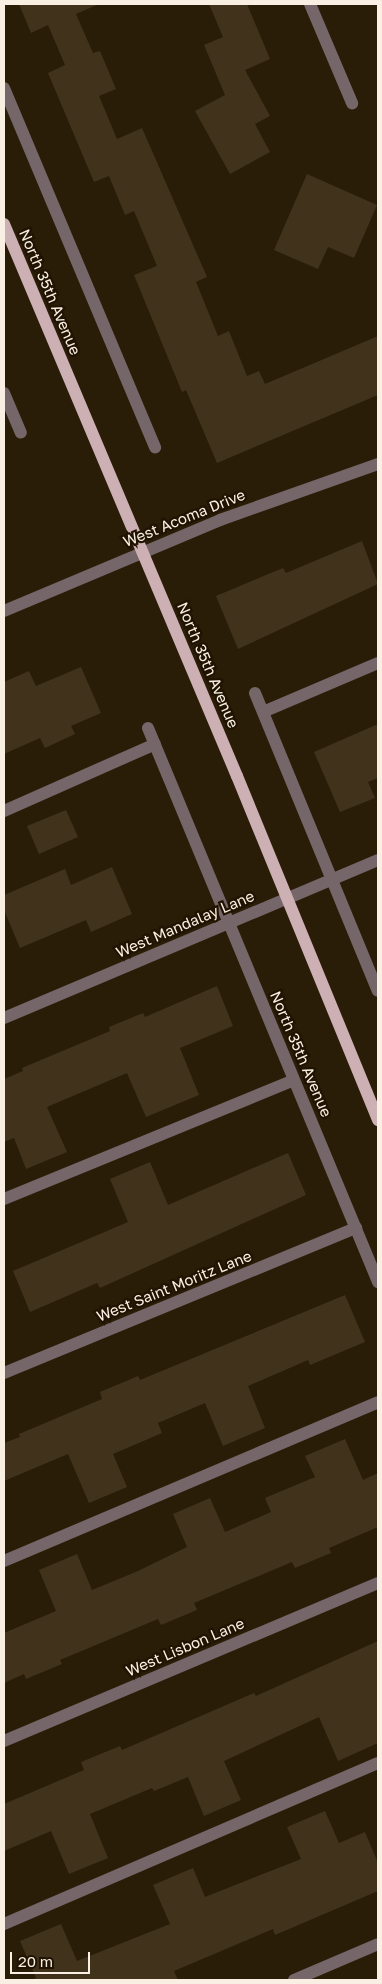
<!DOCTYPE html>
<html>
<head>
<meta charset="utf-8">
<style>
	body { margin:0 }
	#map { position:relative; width:382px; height:1984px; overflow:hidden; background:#2a1d07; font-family:"Golos Text",sans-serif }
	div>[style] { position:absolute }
	.building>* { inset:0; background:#40321b }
	.minor>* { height:12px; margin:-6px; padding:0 6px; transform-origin:6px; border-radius:6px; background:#756769 }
	.major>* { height:12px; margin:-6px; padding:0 6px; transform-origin:6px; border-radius:6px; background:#cdb0b4 }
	span { translate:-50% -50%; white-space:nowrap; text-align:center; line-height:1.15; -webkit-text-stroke:4.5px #201301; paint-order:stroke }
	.street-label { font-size:15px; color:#f9f0e3 }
	.frame { position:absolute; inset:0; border:5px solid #f9f0e3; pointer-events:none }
	.scale { position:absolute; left:10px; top:1952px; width:80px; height:22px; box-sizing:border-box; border:2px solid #f9f0e3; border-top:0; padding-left:6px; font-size:15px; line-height:18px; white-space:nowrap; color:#f9f0e3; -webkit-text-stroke:4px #201301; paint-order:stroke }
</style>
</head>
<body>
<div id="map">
	<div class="building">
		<i style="clip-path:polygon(19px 4px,99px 4px,76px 14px,93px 53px,100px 51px,116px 89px,99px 96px,117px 139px,142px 128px,207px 277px,196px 282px,218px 336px,229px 331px,247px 376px,259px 371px,265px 384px,378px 336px,378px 395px,217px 463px,186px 390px,182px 392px,134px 275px,157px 266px,134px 211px,125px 215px,109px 176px,94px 182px,48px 73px,65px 65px,48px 25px,31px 33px)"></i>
		<i style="clip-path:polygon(209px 4px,247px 4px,270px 59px,245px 70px,270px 116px,255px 124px,270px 152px,230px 174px,195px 111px,225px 95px,204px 45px,223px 37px)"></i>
		<i style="clip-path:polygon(307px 174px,377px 205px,354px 258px,328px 247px,318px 269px,274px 250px)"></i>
		<i style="clip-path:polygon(362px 541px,378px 584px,238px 649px,216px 596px,283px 568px,286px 573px)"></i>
		<i style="clip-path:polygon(81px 667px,101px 713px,71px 726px,75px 734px,45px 748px,40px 738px,4px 754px,4px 682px,29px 671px,36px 686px)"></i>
		<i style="clip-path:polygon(378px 724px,378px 778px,368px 782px,375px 798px,340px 812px,314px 752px)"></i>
		<i style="clip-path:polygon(66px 810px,78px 837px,39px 854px,27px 826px)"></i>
		<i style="clip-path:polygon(112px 867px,132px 914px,91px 932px,86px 920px,20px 948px,4px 910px,4px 895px,65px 869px,71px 885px)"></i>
		<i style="clip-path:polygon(217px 986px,233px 1026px,180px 1048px,199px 1095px,146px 1117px,127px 1073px,47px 1107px,67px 1152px,26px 1169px,14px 1138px,4px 1142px,4px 1079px,23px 1071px,22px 1068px,110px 1031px,109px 1027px,143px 1013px,145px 1017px)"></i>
		<i style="clip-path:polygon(288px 1153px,306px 1195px,100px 1288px,97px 1283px,30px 1312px,13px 1271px,128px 1222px,110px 1179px,150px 1162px,168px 1205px)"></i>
		<i style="clip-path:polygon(345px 1295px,365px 1342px,310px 1365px,308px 1360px,248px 1386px,265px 1428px,223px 1446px,205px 1403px,158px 1423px,162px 1433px,113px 1454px,127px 1487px,89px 1503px,68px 1454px,4px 1481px,4px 1443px,20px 1437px,19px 1434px,102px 1399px,100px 1392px,138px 1376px,140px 1380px)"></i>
		<i style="clip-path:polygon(345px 1439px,363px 1480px,378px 1473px,378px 1527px,329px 1548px,331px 1553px,295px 1568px,292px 1562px,194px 1603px,197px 1610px,161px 1625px,158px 1619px,60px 1660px,62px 1664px,26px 1679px,24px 1674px,4px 1683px,4px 1633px,56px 1611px,39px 1570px,77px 1554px,92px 1590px,138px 1571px,187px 1547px,173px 1514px,210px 1498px,225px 1532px,271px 1512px,265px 1498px,315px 1477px,305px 1456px)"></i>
		<i style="clip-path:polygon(378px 1641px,378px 1743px,338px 1761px,319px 1717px,224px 1761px,241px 1800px,204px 1816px,188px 1777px,154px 1791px,152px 1788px,90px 1814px,108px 1858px,69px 1874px,51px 1831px,4px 1851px,4px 1804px,84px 1770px,81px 1762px,120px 1746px,122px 1750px,254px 1693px,256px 1696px)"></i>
		<i style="clip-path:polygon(325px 1811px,339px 1843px,365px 1832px,378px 1863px,378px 1891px,275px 1935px,273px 1929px,174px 1971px,178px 1980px,31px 1980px,36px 1978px,20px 1941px,61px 1924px,77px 1961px,170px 1924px,153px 1885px,193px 1868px,205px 1897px,301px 1859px,287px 1827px)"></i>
	</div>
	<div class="minor">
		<i style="left:310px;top:4px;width:108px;rotate:67deg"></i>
		<i style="left:4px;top:88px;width:390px;rotate:67.2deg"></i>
		<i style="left:4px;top:393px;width:43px;rotate:67deg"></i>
		<i style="left:4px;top:611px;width:234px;rotate:-22.8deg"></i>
		<i style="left:220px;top:520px;width:168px;rotate:-19.5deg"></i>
		<i style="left:255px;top:693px;width:322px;rotate:67.6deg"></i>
		<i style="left:263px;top:712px;width:125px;rotate:-23.1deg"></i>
		<i style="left:148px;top:728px;width:600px;rotate:67.45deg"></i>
		<i style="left:4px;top:811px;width:165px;rotate:-23.9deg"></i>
		<i style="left:4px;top:1018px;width:406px;rotate:-22.9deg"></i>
		<i style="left:4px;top:1199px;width:313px;rotate:-22.3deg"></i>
		<i style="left:4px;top:1373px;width:381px;rotate:-22.4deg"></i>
		<i style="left:4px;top:1561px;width:406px;rotate:-23deg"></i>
		<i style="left:4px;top:1741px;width:406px;rotate:-22.9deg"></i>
		<i style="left:4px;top:1924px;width:407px;rotate:-23.3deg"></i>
		<i style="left:294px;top:1980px;width:91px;rotate:-23.2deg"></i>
	</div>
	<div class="major">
		<i style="left:4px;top:224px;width:599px;rotate:67.12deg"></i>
		<i style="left:237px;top:776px;width:372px;rotate:67.7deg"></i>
	</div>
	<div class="street-label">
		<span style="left:50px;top:292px;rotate:67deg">North 35th Avenue</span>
		<span style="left:184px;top:518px;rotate:-22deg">West Acoma Drive</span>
		<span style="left:208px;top:665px;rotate:67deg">North 35th Avenue</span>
		<span style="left:185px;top:924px;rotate:-23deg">West Mandalay Lane</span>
		<span style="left:301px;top:1054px;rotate:67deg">North 35th Avenue</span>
		<span style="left:174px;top:1286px;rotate:-22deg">West Saint Moritz Lane</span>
		<span style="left:185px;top:1647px;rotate:-23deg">West Lisbon Lane</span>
	</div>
	<div class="frame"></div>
	<div class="scale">20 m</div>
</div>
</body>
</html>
